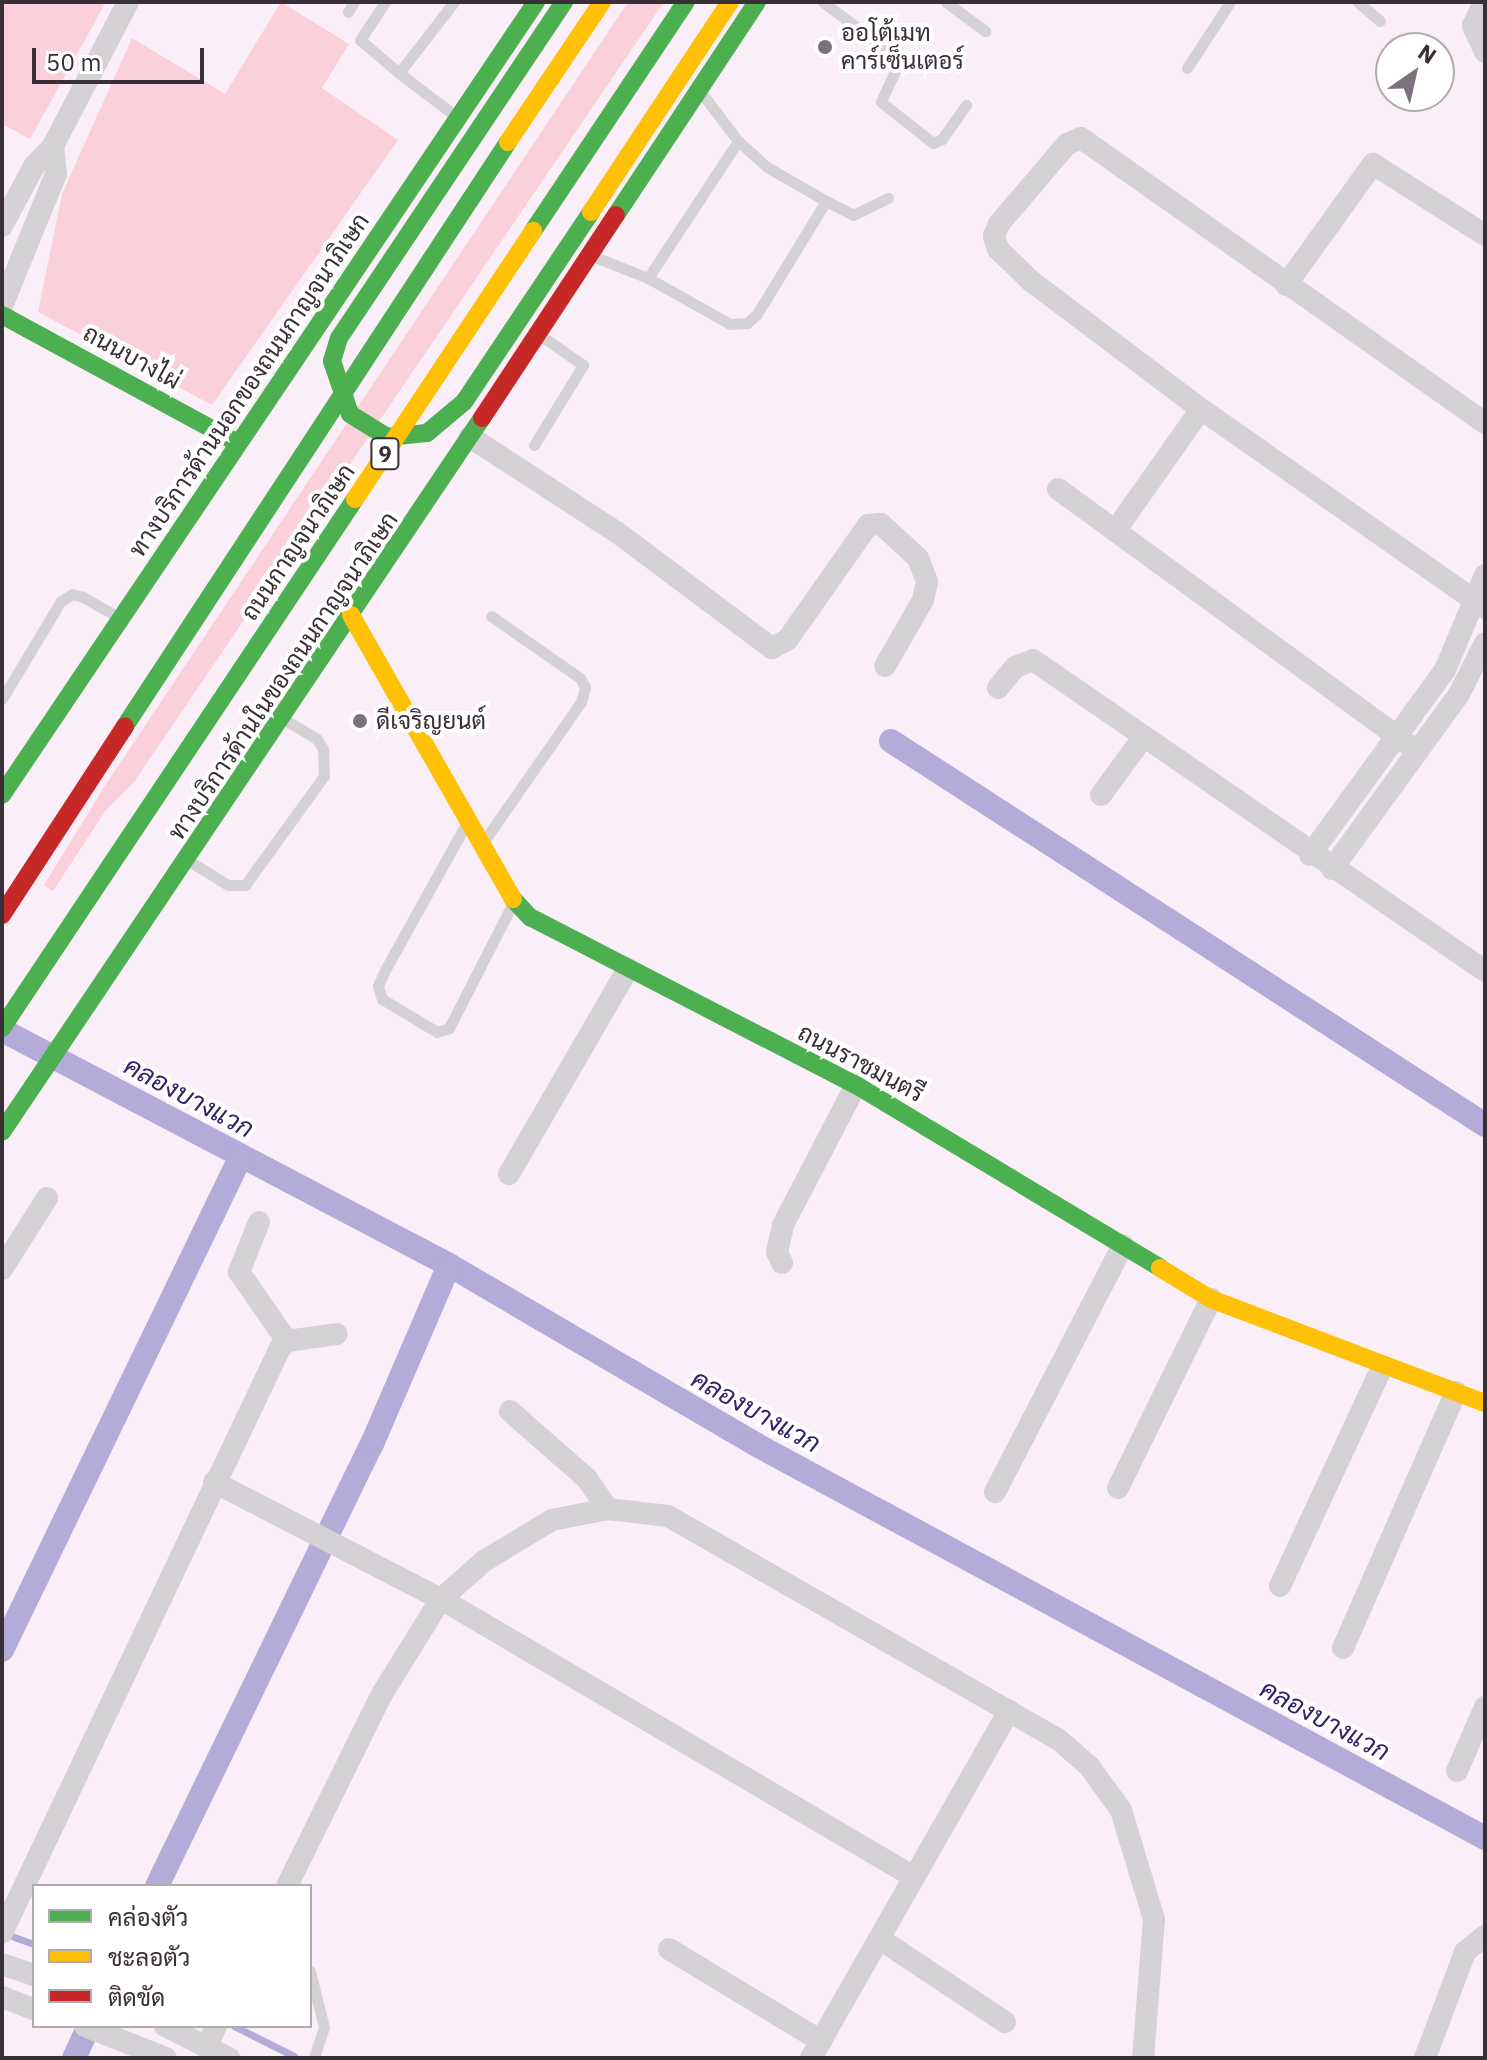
<!DOCTYPE html>
<html>
<head>
<meta charset="utf-8">
<style>
	body { margin:0 }
	#map { position:relative; width:1487px; height:2060px; overflow:hidden; background:#faeff8; font-family:"IBM Plex Sans",Sarabun,sans-serif }
	div>[style] { position:absolute }
	.green>* { inset:0; background:#fad1da }
	.stream>* { height:7px; margin:-3.5px; padding:0 3.5px; transform-origin:3.5px; border-radius:3.5px; background:#b3abd8 }
	.canal>* { height:24px; margin:-12px; padding:0 12px; transform-origin:12px; border-radius:12px; background:#b3abd8 }
	.lane>* { height:11px; margin:-5.5px; padding:0 5.5px; transform-origin:5.5px; border-radius:5.5px; background:#d4d2d4 }
	.street>* { height:22px; margin:-11px; padding:0 11px; transform-origin:11px; border-radius:11px; background:#d4d2d4 }
	.fast>* { height:18px; margin:-9px; padding:0 9px; transform-origin:9px; border-radius:9px; background:#4caf50 }
	.slow>* { height:18px; margin:-9px; padding:0 9px; transform-origin:9px; border-radius:9px; background:#ffc107 }
	.jam>* { height:18px; margin:-9px; padding:0 9px; transform-origin:9px; border-radius:9px; background:#c62828 }
	.dots>* { width:22px; height:22px; translate:-50% -50%; box-sizing:border-box; border:4px solid #fff; border-radius:50% }
	span { translate:-50% -50%; white-space:nowrap; text-align:center; line-height:1.15; -webkit-text-stroke:8px #fff; paint-order:stroke }
	.shield-label span { padding:2px 6px; background:#fff; border:2px solid; border-radius:6px; -webkit-text-stroke-width:0 }
	.shield-label { font-size:22px; color:#382f37; font-weight:700 }
	.poi-label { font-size:24px; color:#382f37 }
	.left { translate:0 -50%; text-align:left }
	.street-label { font-size:24px; color:#382f37 }
	.water-label { font-size:26px; color:#332169; font-style:italic }
	.frame { position:absolute; inset:0; border:4px solid #382f37; pointer-events:none }
	.legend { position:absolute; left:32px; top:1884px; width:280px; height:144px; box-sizing:border-box; background:#fff; border:2px solid #afacaf; margin:0; padding:10px 14px; list-style:none; font-size:24px; color:#382f37 }
	.legend li { display:flex; align-items:center; gap:16px; height:40px }
	.legend b { width:40px; border:2px solid #afacaf }
	.north { position:absolute; left:1375px; top:32px; width:80px; height:80px; box-sizing:border-box; background:#fff; border:2px solid #afacaf; border-radius:50%; rotate:34deg; font-size:22px; font-weight:700; line-height:32px; text-align:center; color:#382f37 }
	.north::after { content:''; display:block; margin:auto; width:28px; height:36px; background:#7c727b; clip-path:polygon(50% 0,100% 100%,50% 72%,0 100%) }
	.scale { position:absolute; left:32px; top:48px; width:172px; height:36px; box-sizing:border-box; border:4px solid #382f37; border-top:0; padding-left:10px; font-size:24px; line-height:28px; white-space:nowrap; color:#382f37; -webkit-text-stroke:6px #fff; paint-order:stroke }
</style>
</head>
<body>
<div id="map">
	<div class="green">
		<i style="clip-path:polygon(2px 2px,106px 2px,30px 139px,2px 124px)"></i>
		<i style="clip-path:polygon(281px 2px,349px 44px,322px 88px,398px 140px,212px 405px,38px 312px,62px 194px,132px 38px,225px 94px)"></i>
		<i style="clip-path:polygon(628px 2px,664px 2px,134px 782px,106px 810px,53px 891px,44px 885px,106px 784px)"></i>
	</div>
	<div class="stream">
		<i style="left:6px;top:1934px;width:30px;rotate:20deg"></i>
		<i style="left:234px;top:2026px;width:67px;rotate:26.6deg"></i>
		<i style="left:75px;top:2056px;width:4px;rotate:27deg"></i>
	</div>
	<div class="canal">
		<i style="left:891px;top:741px;width:707px;rotate:32.88deg"></i>
		<i style="left:2px;top:1030px;width:505px;rotate:27.73deg"></i>
		<i style="left:449px;top:1265px;width:355px;rotate:30.3deg"></i>
		<i style="left:755px;top:1444px;width:830px;rotate:28.36deg"></i>
		<i style="left:2px;top:1650px;width:549px;rotate:-64.18deg"></i>
		<i style="left:157px;top:1886px;width:492px;rotate:-64.1deg"></i>
		<i style="left:372px;top:1444px;width:195px;rotate:-66.7deg"></i>
		<i style="left:74px;top:2058px;width:35px;rotate:-65deg"></i>
	</div>
	<div class="lane">
		<i style="left:385px;top:2px;width:45px;rotate:123.3deg"></i>
		<i style="left:360px;top:40px;width:51px;rotate:40.2deg"></i>
		<i style="left:454px;top:2px;width:90px;rotate:127.8deg"></i>
		<i style="left:399px;top:73px;width:73px;rotate:37.2deg"></i>
		<i style="left:823px;top:2px;width:91px;rotate:37deg"></i>
		<i style="left:896px;top:57px;width:10px;rotate:84deg"></i>
		<i style="left:897px;top:67px;width:38px;rotate:115deg"></i>
		<i style="left:881px;top:102px;width:66px;rotate:38.3deg"></i>
		<i style="left:933px;top:143px;width:10px;rotate:-24deg"></i>
		<i style="left:942px;top:139px;width:42px;rotate:-54.8deg"></i>
		<i style="left:946px;top:2px;width:49px;rotate:36.6deg"></i>
		<i style="left:1358px;top:2px;width:29px;rotate:41deg"></i>
		<i style="left:348px;top:12px;width:12px;rotate:-59deg"></i>
		<i style="left:1187px;top:68px;width:79px;rotate:-56.9deg"></i>
		<i style="left:826px;top:201px;width:30px;rotate:27deg"></i>
		<i style="left:853px;top:215px;width:39px;rotate:-26deg"></i>
		<i style="left:592px;top:256px;width:60px;rotate:21.4deg"></i>
		<i style="left:648px;top:278px;width:164px;rotate:-56.7deg"></i>
		<i style="left:738px;top:141px;width:63px;rotate:-127.2deg"></i>
		<i style="left:648px;top:278px;width:94px;rotate:29.3deg"></i>
		<i style="left:730px;top:324px;width:17px;rotate:-3deg"></i>
		<i style="left:747px;top:323px;width:13px;rotate:-42deg"></i>
		<i style="left:757px;top:314px;width:132px;rotate:-58.6deg"></i>
		<i style="left:826px;top:201px;width:68px;rotate:-150deg"></i>
		<i style="left:767px;top:167px;width:39px;rotate:-138deg"></i>
		<i style="left:534px;top:445px;width:94px;rotate:-58.5deg"></i>
		<i style="left:583px;top:365px;width:52px;rotate:-145.1deg"></i>
		<i style="left:2px;top:699px;width:114px;rotate:-59deg"></i>
		<i style="left:61px;top:601px;width:13px;rotate:-32deg"></i>
		<i style="left:72px;top:594px;width:11px;rotate:15deg"></i>
		<i style="left:83px;top:597px;width:40px;rotate:29.7deg"></i>
		<i style="left:466px;top:824px;width:167px;rotate:119deg"></i>
		<i style="left:385px;top:970px;width:17px;rotate:114deg"></i>
		<i style="left:378px;top:986px;width:14px;rotate:73deg"></i>
		<i style="left:382px;top:999px;width:64px;rotate:31deg"></i>
		<i style="left:437px;top:1032px;width:13px;rotate:-18deg"></i>
		<i style="left:449px;top:1028px;width:140px;rotate:-62.9deg"></i>
		<i style="left:484px;top:841px;width:169px;rotate:-55.1deg"></i>
		<i style="left:581px;top:702px;width:16px;rotate:-75deg"></i>
		<i style="left:585px;top:687px;width:10px;rotate:-119deg"></i>
		<i style="left:580px;top:678px;width:108px;rotate:-145.1deg"></i>
		<i style="left:189px;top:861px;width:46px;rotate:31.6deg"></i>
		<i style="left:228px;top:885px;width:17px"></i>
		<i style="left:245px;top:885px;width:135px;rotate:-54.1deg"></i>
		<i style="left:324px;top:776px;width:27px;rotate:-92deg"></i>
		<i style="left:323px;top:749px;width:12px;rotate:-121deg"></i>
		<i style="left:317px;top:739px;width:37px;rotate:-149deg"></i>
		<i style="left:310px;top:1971px;width:58px;rotate:76deg"></i>
		<i style="left:324px;top:2027px;width:33px;rotate:108deg"></i>
	</div>
	<div class="street">
		<i style="left:1484px;top:2px;width:26px;rotate:115deg"></i>
		<i style="left:1473px;top:26px;width:29px;rotate:65deg"></i>
		<i style="left:2px;top:226px;width:68px;rotate:-61.9deg"></i>
		<i style="left:34px;top:166px;width:28px;rotate:-46deg"></i>
		<i style="left:53px;top:146px;width:162px;rotate:-62.5deg"></i>
		<i style="left:1286px;top:285px;width:149px;rotate:-54.3deg"></i>
		<i style="left:1373px;top:164px;width:133px;rotate:32.4deg"></i>
		<i style="left:2px;top:306px;width:143px;rotate:-67.8deg"></i>
		<i style="left:56px;top:174px;width:28px;rotate:-96deg"></i>
		<i style="left:1485px;top:423px;width:494px;rotate:-144.8deg"></i>
		<i style="left:1081px;top:138px;width:15px;rotate:157deg"></i>
		<i style="left:1067px;top:144px;width:105px;rotate:130.4deg"></i>
		<i style="left:999px;top:224px;width:13px;rotate:113deg"></i>
		<i style="left:994px;top:236px;width:14px;rotate:73deg"></i>
		<i style="left:998px;top:249px;width:46px;rotate:44.1deg"></i>
		<i style="left:1031px;top:281px;width:213px;rotate:37deg"></i>
		<i style="left:1201px;top:409px;width:347px;rotate:35deg"></i>
		<i style="left:470px;top:437px;width:176px;rotate:33deg"></i>
		<i style="left:618px;top:533px;width:192px;rotate:36.8deg"></i>
		<i style="left:772px;top:648px;width:18px;rotate:-29deg"></i>
		<i style="left:788px;top:639px;width:139px;rotate:-54.9deg"></i>
		<i style="left:868px;top:525px;width:13px;rotate:-4deg"></i>
		<i style="left:881px;top:524px;width:50px;rotate:42.6deg"></i>
		<i style="left:918px;top:558px;width:26px;rotate:69deg"></i>
		<i style="left:927px;top:582px;width:18px;rotate:103deg"></i>
		<i style="left:923px;top:600px;width:76px;rotate:119.9deg"></i>
		<i style="left:1058px;top:489px;width:444px;rotate:36.1deg"></i>
		<i style="left:1115px;top:531px;width:149px;rotate:-54.8deg"></i>
		<i style="left:998px;top:688px;width:27px;rotate:-51deg"></i>
		<i style="left:1015px;top:667px;width:19px;rotate:-21deg"></i>
		<i style="left:1033px;top:660px;width:549px;rotate:34.53deg"></i>
		<i style="left:1101px;top:795px;width:69px;rotate:-53.8deg"></i>
		<i style="left:1310px;top:855px;width:229px;rotate:-53.9deg"></i>
		<i style="left:1445px;top:670px;width:103px;rotate:-67.2deg"></i>
		<i style="left:1332px;top:869px;width:216px;rotate:-54deg"></i>
		<i style="left:1459px;top:694px;width:57px;rotate:-63deg"></i>
		<i style="left:509px;top:1174px;width:237px;rotate:-59.9deg"></i>
		<i style="left:259px;top:1222px;width:54px;rotate:111.8deg"></i>
		<i style="left:239px;top:1272px;width:84px;rotate:55.2deg"></i>
		<i style="left:782px;top:1263px;width:12px;rotate:-114deg"></i>
		<i style="left:777px;top:1252px;width:28px;rotate:-77deg"></i>
		<i style="left:783px;top:1225px;width:158px;rotate:-62.5deg"></i>
		<i style="left:2px;top:1269px;width:84px;rotate:-57.6deg"></i>
		<i style="left:510px;top:1411px;width:103px;rotate:41.4deg"></i>
		<i style="left:587px;top:1479px;width:37px;rotate:55deg"></i>
		<i style="left:214px;top:1482px;width:255px;rotate:27.3deg"></i>
		<i style="left:441px;top:1599px;width:549px;rotate:30.44deg"></i>
		<i style="left:1118px;top:1488px;width:211px;rotate:-63.8deg"></i>
		<i style="left:995px;top:1492px;width:278px;rotate:-62.6deg"></i>
		<i style="left:1280px;top:1586px;width:242px;rotate:-65deg"></i>
		<i style="left:1343px;top:1648px;width:280px;rotate:-66.2deg"></i>
		<i style="left:1457px;top:1771px;width:70px;rotate:-66.4deg"></i>
		<i style="left:287px;top:1886px;width:214px;rotate:-63.7deg"></i>
		<i style="left:382px;top:1694px;width:112px;rotate:-58.2deg"></i>
		<i style="left:441px;top:1599px;width:57px;rotate:-41.5deg"></i>
		<i style="left:484px;top:1561px;width:79px;rotate:-31.1deg"></i>
		<i style="left:552px;top:1520px;width:57px;rotate:-11.1deg"></i>
		<i style="left:608px;top:1509px;width:60px;rotate:6.7deg"></i>
		<i style="left:668px;top:1516px;width:449px;rotate:29.8deg"></i>
		<i style="left:1058px;top:1739px;width:41px;rotate:41.1deg"></i>
		<i style="left:1089px;top:1766px;width:54px;rotate:54deg"></i>
		<i style="left:1121px;top:1810px;width:114px;rotate:73.2deg"></i>
		<i style="left:1154px;top:1919px;width:139px;rotate:94.5deg"></i>
		<i style="left:2px;top:1933px;width:648px;rotate:-64.58deg"></i>
		<i style="left:280px;top:1348px;width:10px;rotate:-45deg"></i>
		<i style="left:287px;top:1341px;width:50px;rotate:-8deg"></i>
		<i style="left:880px;top:1939px;width:150px;rotate:33.6deg"></i>
		<i style="left:669px;top:1949px;width:178px;rotate:31.2deg"></i>
		<i style="left:2px;top:1964px;width:34px;rotate:19deg"></i>
		<i style="left:2px;top:1997px;width:34px;rotate:21deg"></i>
		<i style="left:85px;top:2026px;width:87px;rotate:21.6deg"></i>
		<i style="left:165px;top:2026px;width:72px;rotate:26.6deg"></i>
		<i style="left:207px;top:2047px;width:23px;rotate:-67deg"></i>
		<i style="left:811px;top:2058px;width:400px;rotate:-60.3deg"></i>
		<i style="left:1425px;top:2058px;width:113px;rotate:-69.3deg"></i>
		<i style="left:1465px;top:1952px;width:26px;rotate:-39deg"></i>
	</div>
	<div class="fast">
		<i style="left:564px;top:2px;width:404px;rotate:123.8deg"></i>
		<i style="left:339px;top:338px;width:24px;rotate:107deg"></i>
		<i style="left:332px;top:361px;width:56px;rotate:71.2deg"></i>
		<i style="left:350px;top:414px;width:44px;rotate:31.9deg"></i>
		<i style="left:387px;top:437px;width:40px;rotate:-5.7deg"></i>
		<i style="left:427px;top:433px;width:48px;rotate:-40deg"></i>
		<i style="left:464px;top:402px;width:229px;rotate:-56.2deg"></i>
		<i style="left:616px;top:215px;width:255px;rotate:-56.5deg"></i>
		<i style="left:533px;top:231px;width:275px;rotate:-56.3deg"></i>
		<i style="left:2px;top:315px;width:268px;rotate:28.5deg"></i>
		<i style="left:125px;top:726px;width:698px;rotate:-56.74deg"></i>
		<i style="left:2px;top:795px;width:956px;rotate:-56.04deg"></i>
		<i style="left:513px;top:899px;width:25px;rotate:47deg"></i>
		<i style="left:530px;top:917px;width:367px;rotate:27.3deg"></i>
		<i style="left:856px;top:1085px;width:355px;rotate:31deg"></i>
		<i style="left:2px;top:1028px;width:636px;rotate:-56.28deg"></i>
		<i style="left:2px;top:1132px;width:860px;rotate:-56.09deg"></i>
	</div>
	<div class="slow">
		<i style="left:508px;top:142px;width:169px;rotate:-56.1deg"></i>
		<i style="left:591px;top:212px;width:252px;rotate:-56.5deg"></i>
		<i style="left:355px;top:499px;width:322px;rotate:-56.4deg"></i>
		<i style="left:351px;top:615px;width:327px;rotate:60.3deg"></i>
		<i style="left:1160px;top:1268px;width:60px;rotate:31.3deg"></i>
		<i style="left:1211px;top:1299px;width:293px;rotate:20.8deg"></i>
	</div>
	<div class="jam">
		<i style="left:482px;top:418px;width:243px;rotate:-56.6deg"></i>
		<i style="left:2px;top:915px;width:225px;rotate:-56.9deg"></i>
	</div>
	<div class="dots">
		<i style="left:825px;top:47px;background:#7c727b"></i>
		<i style="left:360px;top:721px;background:#7c727b"></i>
	</div>
	<div class="shield-label">
		<span style="left:385px;top:454px">9</span>
	</div>
	<div class="poi-label">
		<span class="left" style="left:841px;top:47px">ออโต้เมท<br>คาร์เซ็นเตอร์</span>
		<span class="left" style="left:376px;top:721px">ดีเจริญยนต์</span>
	</div>
	<div class="street-label">
		<span style="left:132px;top:357px;rotate:29deg">ถนนบางไผ่</span>
		<span style="left:249px;top:385px;rotate:-56deg">ทางบริการด้านนอกของถนนกาญจนาภิเษก</span>
		<span style="left:298px;top:542px;rotate:-56deg">ถนนกาญจนาภิเษก</span>
		<span style="left:283px;top:676px;rotate:-56deg">ทางบริการด้านในของถนนกาญจนาภิเษก</span>
		<span style="left:861px;top:1063px;rotate:28deg">ถนนราชมนตรี</span>
	</div>
	<div class="water-label">
		<span style="left:189px;top:1097px;rotate:28deg">คลองบางแวก</span>
		<span style="left:756px;top:1411px;rotate:29deg">คลองบางแวก</span>
		<span style="left:1325px;top:1720px;rotate:28deg">คลองบางแวก</span>
	</div>
	<div class="frame"></div>
	<ul class="legend">
	<li><b style="height:10px;background:#4caf50"></b>คล่องตัว</li>
	<li><b style="height:10px;background:#ffc107"></b>ชะลอตัว</li>
	<li><b style="height:10px;background:#c62828"></b>ติดขัด</li>
	</ul>
	<div class="north">N</div>
	<div class="scale">50 m</div>
</div>
</body>
</html>
